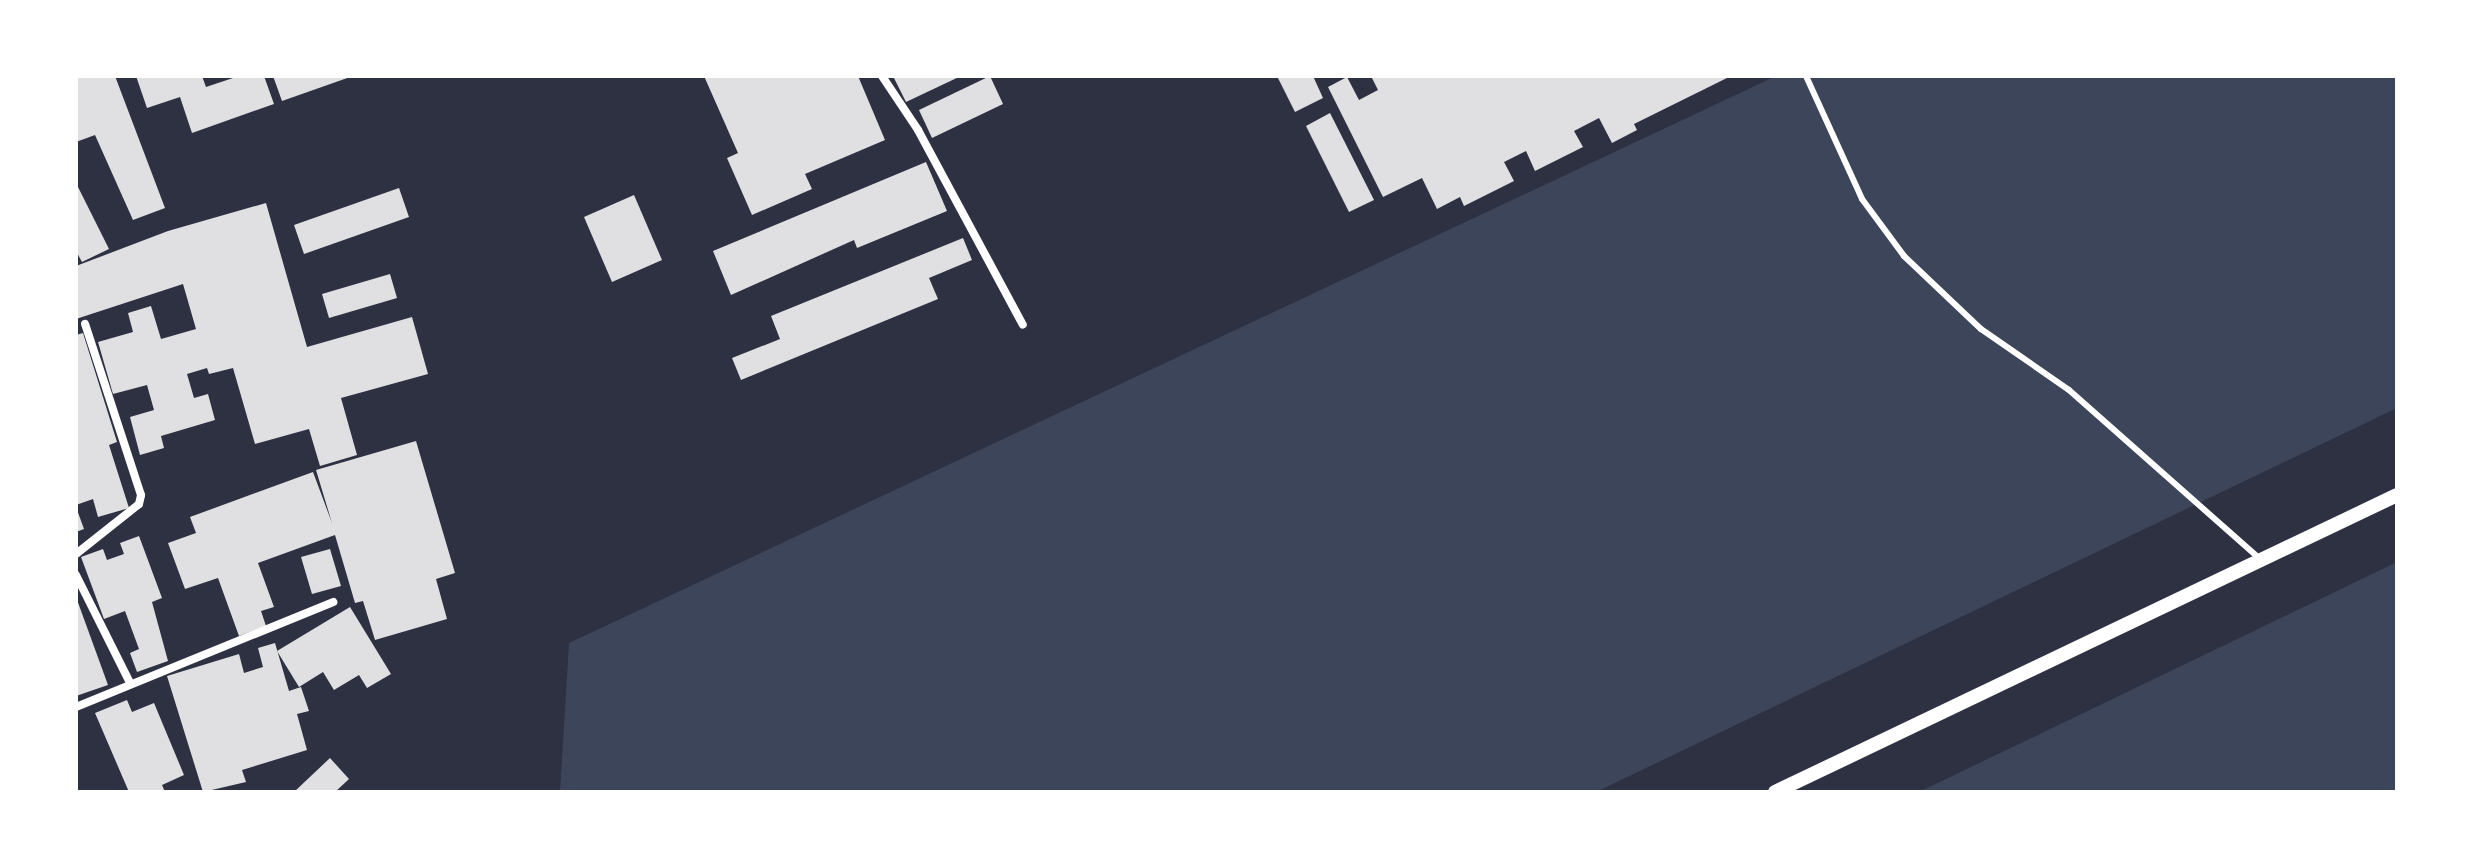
<!DOCTYPE html>
<html>
<head>
<meta charset="utf-8">
<style>
	body { margin:0 }
	#map { position:relative; width:2473px; height:868px; overflow:hidden; background:#2d3142; font-family:Helvetica,sans-serif }
	div>[style] { position:absolute }
	.green>* { inset:0; background:#3c4559 }
	.building>* { inset:0; background:#e0e0e3 }
	.service>* { height:6px; margin:-3px; padding:0 3px; transform-origin:3px; border-radius:3px; background:#fff }
	.minor>* { height:8px; margin:-4px; padding:0 4px; transform-origin:4px; border-radius:4px; background:#fff }
	.tertiary>* { height:14px; margin:-7px; padding:0 7px; transform-origin:7px; border-radius:7px; background:#fff }
	span { translate:-50% -50%; white-space:nowrap; text-align:center; line-height:1.15; -webkit-text-stroke:7px #fff; paint-order:stroke }
	.frame { position:absolute; inset:0; border:78px solid #fff; pointer-events:none }
</style>
</head>
<body>
<div id="map">
	<div class="green">
		<i style="clip-path:polygon(1776px 76px,2397px 76px,2397px 408px,1596px 792px,560px 792px,569px 643px)"></i>
		<i style="clip-path:polygon(2397px 562px,2397px 792px,1919px 792px)"></i>
	</div>
	<div class="building">
		<i style="clip-path:polygon(76px 76px,115px 76px,165px 208px,133px 220px,95px 135px,76px 142px)"></i>
		<i style="clip-path:polygon(136px 76px,202px 76px,206px 87px,239px 76px,264px 76px,274px 104px,192px 133px,180px 97px,147px 108px)"></i>
		<i style="clip-path:polygon(273px 76px,353px 76px,282px 101px)"></i>
		<i style="clip-path:polygon(704px 76px,858px 76px,885px 140px,805px 174px,812px 189px,752px 215px,727px 158px,738px 153px)"></i>
		<i style="clip-path:polygon(893px 76px,961px 76px,906px 102px)"></i>
		<i style="clip-path:polygon(990px 76px,1003px 104px,932px 138px,919px 110px)"></i>
		<i style="clip-path:polygon(1277px 76px,1313px 76px,1323px 98px,1295px 112px)"></i>
		<i style="clip-path:polygon(1371px 76px,1731px 76px,1634px 124px,1637px 130px,1612px 143px,1599px 118px,1574px 131px,1583px 147px,1535px 171px,1526px 151px,1504px 162px,1514px 181px,1464px 206px,1460px 197px,1437px 209px,1422px 178px,1383px 197px,1328px 87px,1347px 77px,1359px 100px,1378px 90px)"></i>
		<i style="clip-path:polygon(1330px 113px,1374px 200px,1349px 212px,1306px 126px)"></i>
		<i style="clip-path:polygon(926px 162px,947px 211px,857px 248px,854px 240px,731px 295px,713px 251px)"></i>
		<i style="clip-path:polygon(76px 183px,109px 249px,82px 262px,76px 251px)"></i>
		<i style="clip-path:polygon(399px 188px,409px 217px,304px 254px,294px 225px)"></i>
		<i style="clip-path:polygon(634px 195px,662px 260px,612px 282px,584px 217px)"></i>
		<i style="clip-path:polygon(266px 203px,307px 347px,412px 317px,428px 374px,341px 398px,357px 455px,320px 466px,309px 429px,255px 444px,233px 368px,209px 374px,207px 368px,187px 374px,194px 398px,208px 394px,215px 420px,161px 436px,164px 448px,140px 455px,130px 417px,154px 410px,147px 385px,113px 394px,98px 342px,133px 332px,128px 313px,151px 306px,161px 339px,196px 329px,183px 284px,76px 319px,76px 266px,168px 231px)"></i>
		<i style="clip-path:polygon(963px 238px,972px 260px,929px 278px,938px 299px,741px 380px,732px 358px,780px 339px,771px 316px)"></i>
		<i style="clip-path:polygon(390px 274px,397px 298px,329px 318px,322px 294px)"></i>
		<i style="clip-path:polygon(83px 333px,117px 442px,109px 445px,129px 508px,98px 517px,93px 499px,76px 505px,76px 335px)"></i>
		<i style="clip-path:polygon(416px 441px,455px 573px,436px 579px,447px 619px,375px 640px,363px 601px,355px 603px,335px 535px,258px 563px,274px 607px,261px 611px,266px 626px,239px 636px,218px 578px,185px 589px,168px 543px,196px 533px,190px 517px,313px 472px,332px 523px,316px 470px)"></i>
		<i style="clip-path:polygon(76px 507px,84px 529px,76px 532px)"></i>
		<i style="clip-path:polygon(139px 536px,162px 598px,152px 602px,168px 661px,137px 672px,130px 653px,139px 649px,125px 611px,104px 619px,81px 557px,103px 549px,107px 560px,124px 554px,120px 543px)"></i>
		<i style="clip-path:polygon(330px 549px,341px 586px,312px 594px,301px 557px)"></i>
		<i style="clip-path:polygon(76px 597px,108px 685px,76px 696px)"></i>
		<i style="clip-path:polygon(350px 607px,391px 674px,367px 688px,359px 675px,334px 690px,323px 672px,299px 687px,277px 651px)"></i>
		<i style="clip-path:polygon(275px 643px,289px 691px,301px 687px,309px 711px,297px 714px,307px 750px,242px 770px,246px 782px,203px 792px,167px 676px,239px 654px,244px 673px,263px 667px,258px 648px)"></i>
		<i style="clip-path:polygon(127px 700px,132px 712px,154px 703px,184px 775px,162px 785px,165px 792px,129px 792px,95px 713px)"></i>
		<i style="clip-path:polygon(330px 758px,349px 779px,335px 792px,294px 792px)"></i>
	</div>
	<div class="service">
		<i style="left:1806px;top:76px;width:135px;rotate:65.5deg"></i>
		<i style="left:1862px;top:199px;width:71px;rotate:53.6deg"></i>
		<i style="left:1904px;top:256px;width:106px;rotate:43.5deg"></i>
		<i style="left:1981px;top:329px;width:107px;rotate:34.7deg"></i>
		<i style="left:2069px;top:390px;width:254px;rotate:41.5deg"></i>
	</div>
	<div class="minor">
		<i style="left:882px;top:76px;width:65px;rotate:56.3deg"></i>
		<i style="left:918px;top:130px;width:221px;rotate:61.7deg"></i>
		<i style="left:76px;top:554px;width:80px;rotate:-38.4deg"></i>
		<i style="left:139px;top:504px;width:9px;rotate:-77deg"></i>
		<i style="left:141px;top:495px;width:180px;rotate:-108.1deg"></i>
		<i style="left:76px;top:575px;width:119px;rotate:63.4deg"></i>
		<i style="left:76px;top:707px;width:278px;rotate:-22.2deg"></i>
	</div>
	<div class="tertiary">
		<i style="left:1775px;top:792px;width:689px;rotate:-25.52deg"></i>
	</div>
	<div class="frame"></div>
</div>
</body>
</html>
